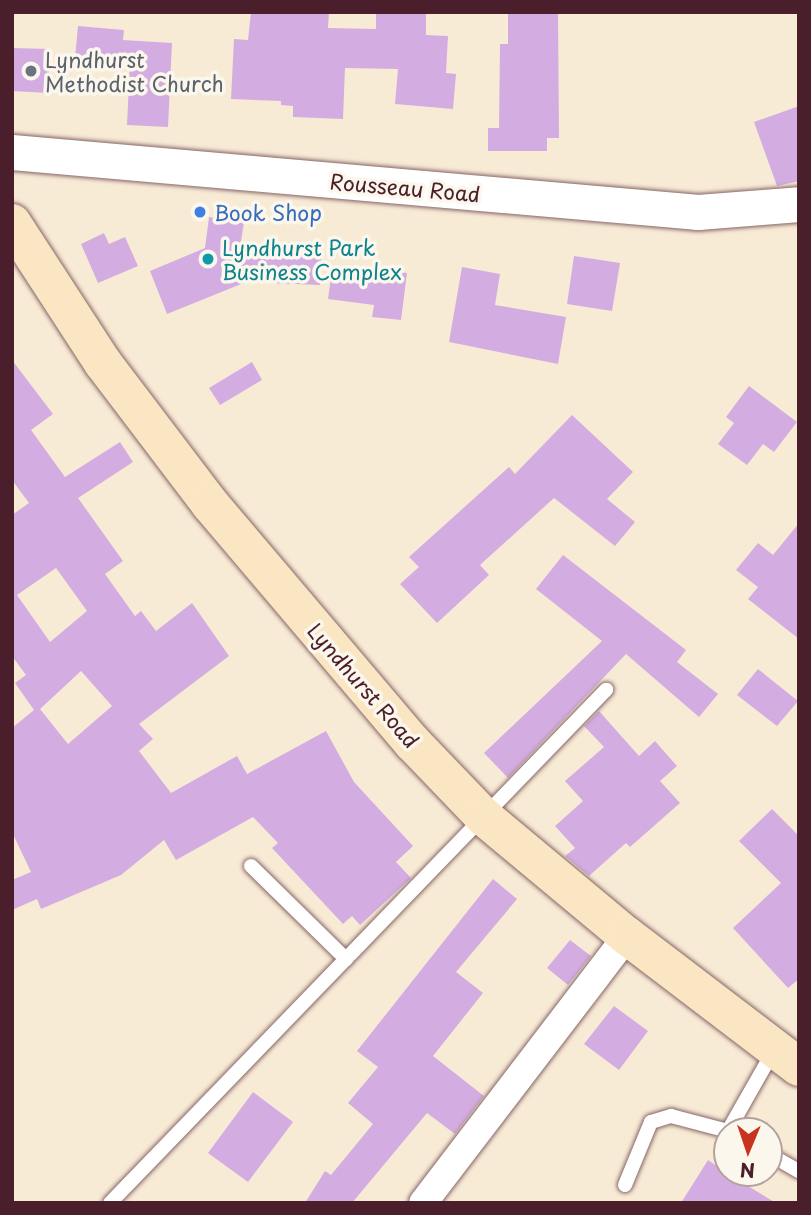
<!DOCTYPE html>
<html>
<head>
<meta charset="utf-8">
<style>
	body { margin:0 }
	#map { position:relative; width:811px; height:1215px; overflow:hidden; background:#f8ebd6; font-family:"Playpen Sans",sans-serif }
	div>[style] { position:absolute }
	.building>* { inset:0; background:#d3ade1 }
	.roads { filter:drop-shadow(0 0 2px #876667) drop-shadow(0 0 2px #876667) }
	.service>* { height:14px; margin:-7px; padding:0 7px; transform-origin:7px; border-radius:7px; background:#fff }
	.minor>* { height:28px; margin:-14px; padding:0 14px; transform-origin:14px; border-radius:14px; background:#fff }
	.tertiary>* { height:35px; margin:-17.5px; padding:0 17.5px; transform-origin:17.5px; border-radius:17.5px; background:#fff }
	.secondary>* { height:38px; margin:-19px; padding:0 19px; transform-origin:19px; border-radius:19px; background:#fbe6c4 }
	.dots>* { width:19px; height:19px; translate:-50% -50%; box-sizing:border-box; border:4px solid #fbf7ec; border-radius:50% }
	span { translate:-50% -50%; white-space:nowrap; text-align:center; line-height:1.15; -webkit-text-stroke:7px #fbf7ec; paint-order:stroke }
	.worship-label { font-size:21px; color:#5b616d }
	.left { translate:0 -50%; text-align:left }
	.street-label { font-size:21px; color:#4a1f2b }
	.shop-label { font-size:21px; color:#366cbe }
	.culture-label { font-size:21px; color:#0d838f }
	.frame { position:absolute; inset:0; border:14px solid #4a1f2b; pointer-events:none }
	.north { position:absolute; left:713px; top:1117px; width:70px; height:70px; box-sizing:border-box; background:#fbf7ec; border:2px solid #b4a19f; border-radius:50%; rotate:182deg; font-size:19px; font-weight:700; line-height:28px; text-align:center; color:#4a1f2b }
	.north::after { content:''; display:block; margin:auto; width:24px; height:32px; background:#c8321e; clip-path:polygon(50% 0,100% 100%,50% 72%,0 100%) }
</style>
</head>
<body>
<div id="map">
	<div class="building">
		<i style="clip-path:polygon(251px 12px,329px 12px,328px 28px,376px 29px,376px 12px,426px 12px,426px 35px,448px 36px,446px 73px,456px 74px,453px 109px,395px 104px,398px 69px,345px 68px,343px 119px,293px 117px,293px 106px,281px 105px,281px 101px,231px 99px,234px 39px,248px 40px)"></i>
		<i style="clip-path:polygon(508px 12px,558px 12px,559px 138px,547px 138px,547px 151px,488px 151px,488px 128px,499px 128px,500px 44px,508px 44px)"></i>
		<i style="clip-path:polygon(78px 26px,124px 30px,123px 40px,172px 43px,168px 127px,127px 125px,130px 62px,75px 58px)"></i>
		<i style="clip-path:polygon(12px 48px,50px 49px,48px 93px,12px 91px)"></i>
		<i style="clip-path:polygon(799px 106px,799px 181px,777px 186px,754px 122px)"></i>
		<i style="clip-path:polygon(209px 217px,244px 222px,240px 248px,282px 252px,283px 242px,322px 244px,320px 285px,272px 283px,273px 271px,167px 314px,150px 271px,205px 248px)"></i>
		<i style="clip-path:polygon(104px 233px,109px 244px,125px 237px,138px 266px,98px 283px,81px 244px)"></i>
		<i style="clip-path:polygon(574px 256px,620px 263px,612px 311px,567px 304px)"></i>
		<i style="clip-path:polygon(462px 267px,500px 274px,495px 305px,566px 317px,558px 364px,449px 342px)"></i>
		<i style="clip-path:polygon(332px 270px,377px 275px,378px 270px,407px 273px,401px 320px,372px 317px,374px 305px,328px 299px)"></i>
		<i style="clip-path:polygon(evenodd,12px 360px,53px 414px,31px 430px,65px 477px,120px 442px,133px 462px,78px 498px,123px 561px,105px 574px,135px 616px,141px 611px,156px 631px,192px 603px,229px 656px,139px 724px,153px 739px,139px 751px,171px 793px,237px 756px,247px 774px,326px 731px,354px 782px,413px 846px,396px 862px,411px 878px,360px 925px,352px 916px,343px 924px,272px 848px,278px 843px,253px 817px,176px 860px,164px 840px,121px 875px,41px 909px,37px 899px,12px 910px,12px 880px,31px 872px,12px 832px,12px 728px,34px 710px,15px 683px,26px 675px,12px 656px,12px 515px,29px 503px,12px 480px,12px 360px,56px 568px,87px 611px,50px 642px,17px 595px,56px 568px,12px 360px,81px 671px,112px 706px,68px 744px,40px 709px,81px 671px)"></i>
		<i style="clip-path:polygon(252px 362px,262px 380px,220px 405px,209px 388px)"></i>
		<i style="clip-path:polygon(749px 386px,797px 422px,774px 452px,763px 444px,747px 465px,718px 444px,734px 423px,726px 417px)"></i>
		<i style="clip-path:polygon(572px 415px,633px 472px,607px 499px,635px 522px,615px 546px,554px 498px,480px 565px,489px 575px,437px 623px,400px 584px,419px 567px,409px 557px,509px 467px,515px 474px)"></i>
		<i style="clip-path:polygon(799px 523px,799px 639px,748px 599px,758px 587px,736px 570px,758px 543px,773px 555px)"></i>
		<i style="clip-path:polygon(563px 555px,686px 650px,677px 662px,718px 694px,699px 717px,626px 654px,508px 778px,484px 753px,602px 641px,536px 589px)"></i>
		<i style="clip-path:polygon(758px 669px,798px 701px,777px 726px,737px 695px)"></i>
		<i style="clip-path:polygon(599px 711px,639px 756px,655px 741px,677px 766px,660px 781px,680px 803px,630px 847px,626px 843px,589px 876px,565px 856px,575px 848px,555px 826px,583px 801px,565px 781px,604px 747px,584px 726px)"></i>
		<i style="clip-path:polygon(772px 809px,799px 836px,799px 979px,788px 988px,733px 928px,781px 883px,739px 841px)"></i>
		<i style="clip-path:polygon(493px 879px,517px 899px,456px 972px,483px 993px,433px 1056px,484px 1096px,455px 1134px,427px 1113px,352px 1203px,305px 1203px,325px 1171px,331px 1175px,373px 1124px,348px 1103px,378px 1067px,357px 1051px)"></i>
		<i style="clip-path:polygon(570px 940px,591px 956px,568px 985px,547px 968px)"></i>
		<i style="clip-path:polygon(614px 1006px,648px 1031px,619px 1070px,584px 1044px)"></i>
		<i style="clip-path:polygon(253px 1092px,293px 1122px,248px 1182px,208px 1153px)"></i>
		<i style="clip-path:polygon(708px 1160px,727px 1173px,776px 1203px,681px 1203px)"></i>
	</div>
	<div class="roads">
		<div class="service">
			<i style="left:251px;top:866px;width:133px;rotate:44.4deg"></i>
			<i style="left:728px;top:1131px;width:93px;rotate:-60.4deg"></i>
			<i style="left:769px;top:1154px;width:34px;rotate:30deg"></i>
			<i style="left:625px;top:1185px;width:68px;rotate:-67.6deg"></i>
			<i style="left:651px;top:1122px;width:21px;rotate:-17deg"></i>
			<i style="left:671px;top:1116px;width:59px;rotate:14.7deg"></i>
			<i style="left:110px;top:1203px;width:714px;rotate:-45.97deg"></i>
		</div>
		<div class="minor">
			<i style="left:423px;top:1203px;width:336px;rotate:-52.6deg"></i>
		</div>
		<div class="tertiary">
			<i style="left:12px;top:152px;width:689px;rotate:5deg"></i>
			<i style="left:698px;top:212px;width:101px;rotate:-4.5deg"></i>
		</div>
		<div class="secondary">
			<i style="left:12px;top:223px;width:167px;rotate:57deg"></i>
			<i style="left:103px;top:363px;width:177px;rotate:52.8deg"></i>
			<i style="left:210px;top:504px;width:314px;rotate:49.7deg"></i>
			<i style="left:413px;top:743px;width:103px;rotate:46.2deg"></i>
			<i style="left:484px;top:817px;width:186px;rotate:39.8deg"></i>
			<i style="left:627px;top:936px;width:216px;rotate:37.3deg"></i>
		</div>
	</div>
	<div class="dots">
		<i style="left:31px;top:71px;background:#6b7280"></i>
		<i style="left:200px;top:212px;background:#3f7fe0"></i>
		<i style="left:208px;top:259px;background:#0f9aa8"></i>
	</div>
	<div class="worship-label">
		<span class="left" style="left:45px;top:71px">Lyndhurst<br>Methodist Church</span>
	</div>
	<div class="street-label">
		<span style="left:405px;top:187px;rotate:5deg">Rousseau Road</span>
		<span style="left:364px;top:685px;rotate:49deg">Lyndhurst Road</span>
	</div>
	<div class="shop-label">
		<span class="left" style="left:214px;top:212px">Book Shop</span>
	</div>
	<div class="culture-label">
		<span class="left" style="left:222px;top:259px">Lyndhurst Park<br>Business Complex</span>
	</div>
	<div class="frame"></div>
	<div class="north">N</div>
</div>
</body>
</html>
